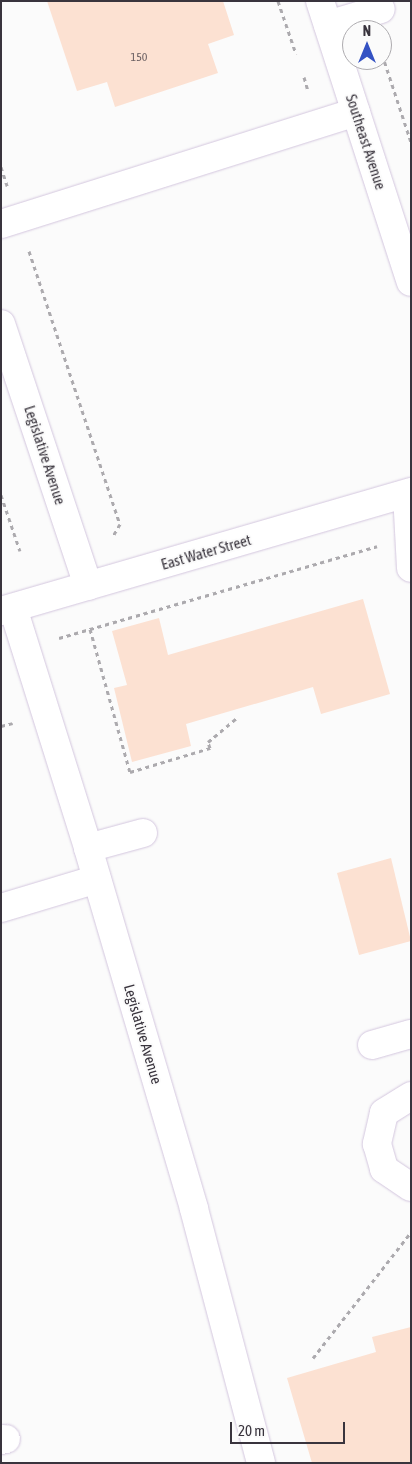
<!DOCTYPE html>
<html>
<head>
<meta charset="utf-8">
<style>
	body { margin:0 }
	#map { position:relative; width:412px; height:1464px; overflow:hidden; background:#fbfbfb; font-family:"Asap Condensed",sans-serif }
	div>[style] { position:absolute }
	.building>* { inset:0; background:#fce1d2 }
	.path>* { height:3px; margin-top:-1.5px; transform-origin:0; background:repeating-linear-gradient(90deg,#acaaae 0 4px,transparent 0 8px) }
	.roads { filter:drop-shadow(0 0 1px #d3c6de) drop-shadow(0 0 1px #d3c6de) }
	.minor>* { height:28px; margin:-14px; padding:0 14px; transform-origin:14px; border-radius:14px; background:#fff }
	span { translate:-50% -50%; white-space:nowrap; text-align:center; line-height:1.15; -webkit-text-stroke:4px #fbfbfb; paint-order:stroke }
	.number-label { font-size:12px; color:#6a5f62 }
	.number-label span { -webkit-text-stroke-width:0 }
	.street-label { font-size:15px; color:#39343d }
	.frame { position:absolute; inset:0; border:2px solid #39343d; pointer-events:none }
	.north { position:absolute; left:342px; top:20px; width:50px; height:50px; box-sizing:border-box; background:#fbfbfb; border:1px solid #adabaf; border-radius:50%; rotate:0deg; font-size:14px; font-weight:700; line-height:20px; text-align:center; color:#39343d }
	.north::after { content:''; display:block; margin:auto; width:18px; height:22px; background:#3452c3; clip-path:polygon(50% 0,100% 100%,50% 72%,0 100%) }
	.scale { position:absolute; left:230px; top:1422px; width:115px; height:22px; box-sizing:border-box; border:2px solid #39343d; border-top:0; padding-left:6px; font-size:15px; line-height:18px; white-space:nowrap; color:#39343d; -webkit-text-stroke:4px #fbfbfb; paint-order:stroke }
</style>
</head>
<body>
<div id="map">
	<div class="building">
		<i style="clip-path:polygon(47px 1px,223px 1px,234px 35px,208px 44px,218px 73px,115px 107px,107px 82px,77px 91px)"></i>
		<i style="clip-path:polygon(363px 599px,390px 694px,321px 714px,313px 687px,186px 724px,191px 746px,132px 762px,114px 688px,127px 685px,112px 631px,159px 618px,168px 655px)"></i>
		<i style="clip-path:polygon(391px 858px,411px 941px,359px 955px,337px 873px)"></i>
		<i style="clip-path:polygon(411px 1327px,411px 1463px,312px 1463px,287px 1378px,376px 1352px,372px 1337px)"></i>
	</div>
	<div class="path">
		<i style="left:278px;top:1px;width:56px;rotate:71.2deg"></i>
		<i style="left:382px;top:54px;width:93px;rotate:71.8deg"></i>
		<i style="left:304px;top:77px;width:15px;rotate:74deg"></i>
		<i style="left:1px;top:167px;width:20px;rotate:72deg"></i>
		<i style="left:29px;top:251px;width:288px;rotate:71.6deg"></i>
		<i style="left:120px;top:524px;width:14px;rotate:120deg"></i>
		<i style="left:1px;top:495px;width:59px;rotate:71.3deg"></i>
		<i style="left:90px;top:629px;width:148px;rotate:74.4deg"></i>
		<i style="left:130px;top:772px;width:84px;rotate:-16.7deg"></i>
		<i style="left:210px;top:748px;width:6px;rotate:-108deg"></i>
		<i style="left:208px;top:742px;width:38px;rotate:-40deg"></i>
		<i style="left:59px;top:638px;width:331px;rotate:-16.1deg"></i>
		<i style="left:1px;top:726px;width:12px;rotate:-14deg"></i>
		<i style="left:313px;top:1358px;width:160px;rotate:-52.1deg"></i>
	</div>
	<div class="roads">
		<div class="minor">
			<i style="left:320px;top:1px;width:295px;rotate:72.1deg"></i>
			<i style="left:328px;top:25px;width:55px;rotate:-16.8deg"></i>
			<i style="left:1px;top:224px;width:372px;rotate:-17.5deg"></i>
			<i style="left:1px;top:324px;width:276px;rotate:71.6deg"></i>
			<i style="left:407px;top:494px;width:74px;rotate:86.9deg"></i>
			<i style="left:13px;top:608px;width:251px;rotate:72.6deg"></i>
			<i style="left:88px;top:848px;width:376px;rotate:73.6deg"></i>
			<i style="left:194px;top:1209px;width:263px;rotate:75.2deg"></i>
			<i style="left:1px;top:611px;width:427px;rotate:-16.2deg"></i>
			<i style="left:88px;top:848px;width:57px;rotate:-15.3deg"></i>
			<i style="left:1px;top:908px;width:100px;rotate:-16.8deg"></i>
			<i style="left:372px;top:1045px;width:41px;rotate:-15.8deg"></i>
			<i style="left:411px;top:1096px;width:32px;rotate:148deg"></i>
			<i style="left:384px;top:1113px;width:32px;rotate:103deg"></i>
			<i style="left:377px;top:1144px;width:26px;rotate:74deg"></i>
			<i style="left:384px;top:1169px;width:32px;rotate:34deg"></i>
			<i style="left:1px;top:1440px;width:5px;rotate:-11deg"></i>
		</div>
	</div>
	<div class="number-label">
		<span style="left:139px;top:58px">150</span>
	</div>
	<div class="street-label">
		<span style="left:366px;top:142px;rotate:72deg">Southeast Avenue</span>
		<span style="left:45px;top:455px;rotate:72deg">Legislative Avenue</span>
		<span style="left:206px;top:552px;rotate:-16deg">East Water Street</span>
		<span style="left:143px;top:1034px;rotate:74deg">Legislative Avenue</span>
	</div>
	<div class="frame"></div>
	<div class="north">N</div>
	<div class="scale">20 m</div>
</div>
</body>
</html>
